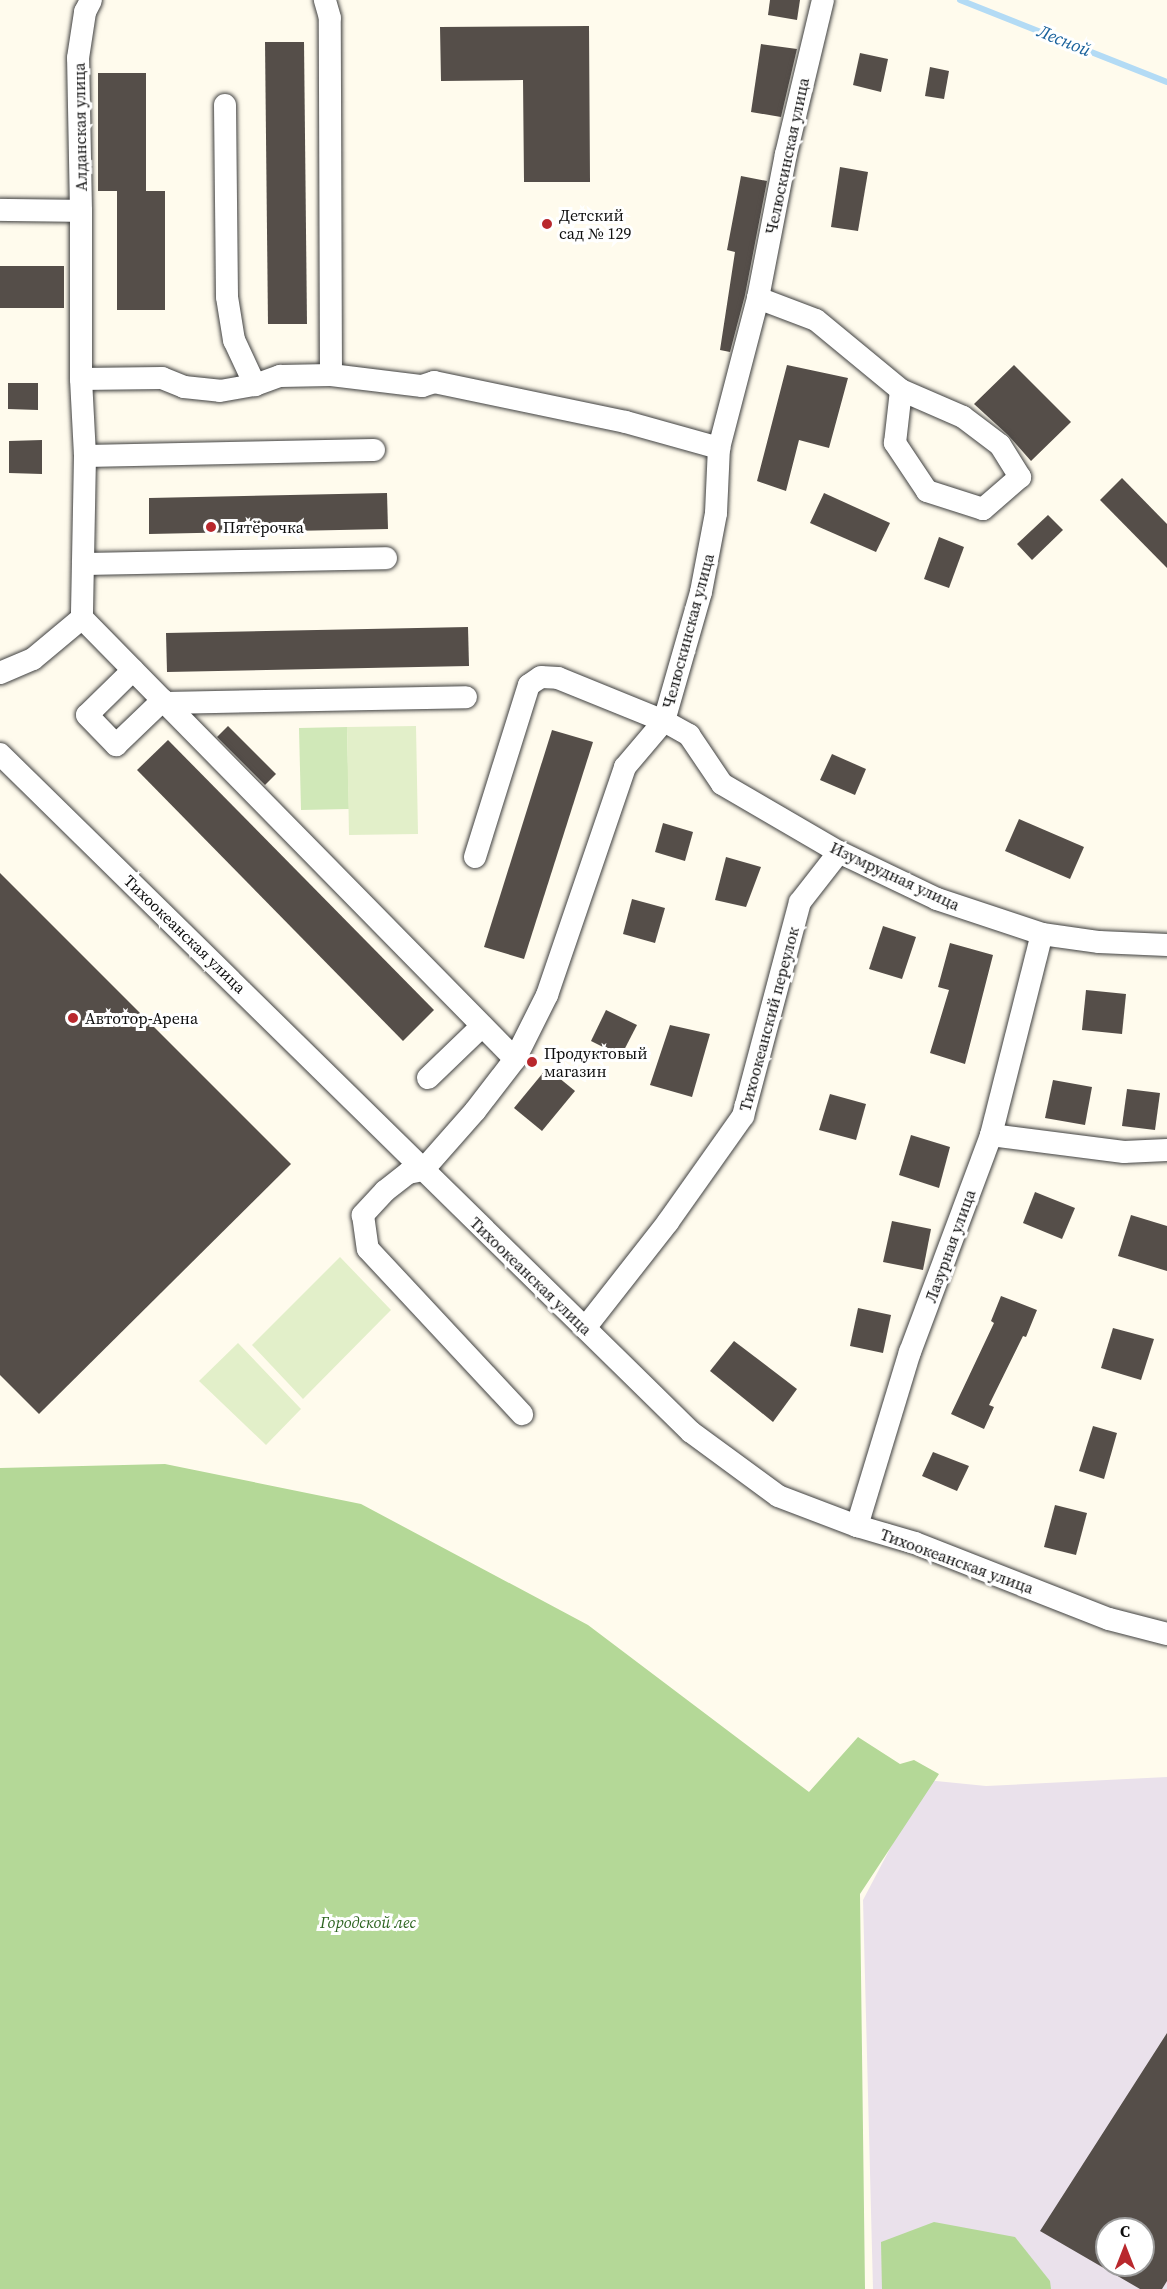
<!DOCTYPE html>
<html>
<head>
<meta charset="utf-8">
<style>
	body { margin:0 }
	#map { position:relative; width:1167px; height:2289px; overflow:hidden; background:#fffbed; font-family:"Source Serif 4",serif }
	div>[style] { position:absolute }
	.industrial>* { inset:0; background:#eae1eb }
	.green>* { inset:0; background:#d0e8b8 }
	.forest>* { inset:0; background:#b4d897 }
	.pitch>* { inset:0; background:#e2efc9 }
	.stream>* { height:6px; margin:-3px; padding:0 3px; transform-origin:3px; border-radius:3px; background:#b3dbf5 }
	.building>* { inset:0; background:#554e49 }
	.roads { filter:drop-shadow(0 0 2px #404040) drop-shadow(0 0 2px #404040) }
	.minor>* { height:22px; margin:-11px; padding:0 11px; transform-origin:11px; border-radius:11px; background:#fff }
	.dots>* { width:16px; height:16px; translate:-50% -50%; box-sizing:border-box; border:3px solid #fff; border-radius:50% }
	span { translate:-50% -50%; white-space:nowrap; text-align:center; line-height:1.15; -webkit-text-stroke:6px #fff; paint-order:stroke }
	.street-label { font-size:16px; color:#0d0d0d }
	.poi-label { font-size:16px; color:#0d0d0d }
	.left { translate:0 -50%; text-align:left }
	.park-label { font-size:16px; color:#2c631f; font-style:italic }
	.water-label { font-size:18px; color:#19619b; font-style:italic }
	.north { position:absolute; left:1095px; top:2217px; width:60px; height:60px; box-sizing:border-box; background:#fff; border:2px solid #9e9e9e; border-radius:50%; rotate:0deg; font-size:16px; font-weight:700; line-height:24px; text-align:center; color:#0d0d0d }
	.north::after { content:''; display:block; margin:auto; width:21px; height:27px; background:#b9282d; clip-path:polygon(50% 0,100% 100%,50% 72%,0 100%) }
</style>
</head>
<body>
<div id="map">
	<div class="industrial">
		<i style="clip-path:polygon(evenodd,1167px 1777px,1167px 2289px,873px 2289px,863px 1900px,926px 1780px,986px 1786px,1167px 1777px,1107px 2229px,1143px 2229px,1143px 2265px,1107px 2265px,1107px 2229px)"></i>
	</div>
	<div class="green">
		<i style="clip-path:polygon(347px 727px,349px 809px,301px 810px,299px 728px)"></i>
	</div>
	<div class="forest">
		<i style="clip-path:polygon(165px 1464px,361px 1504px,588px 1625px,809px 1792px,858px 1737px,900px 1764px,914px 1760px,939px 1774px,860px 1894px,865px 2289px,0 2289px,0 1468px)"></i>
		<i style="clip-path:polygon(934px 2222px,1015px 2237px,1050px 2281px,1051px 2289px,882px 2289px,881px 2242px)"></i>
	</div>
	<div class="pitch">
		<i style="clip-path:polygon(416px 726px,418px 834px,349px 835px,347px 727px)"></i>
		<i style="clip-path:polygon(340px 1257px,391px 1310px,303px 1399px,252px 1345px)"></i>
		<i style="clip-path:polygon(238px 1343px,301px 1409px,266px 1445px,199px 1381px)"></i>
	</div>
	<div class="stream">
		<i style="left:960px;top:0;width:223px;rotate:21.6deg"></i>
	</div>
	<div class="building">
		<i style="clip-path:polygon(770px 0,800px 0,797px 20px,768px 15px)"></i>
		<i style="clip-path:polygon(589px 26px,590px 182px,524px 182px,523px 80px,441px 81px,440px 27px)"></i>
		<i style="clip-path:polygon(265px 42px,304px 42px,307px 324px,268px 324px)"></i>
		<i style="clip-path:polygon(761px 44px,797px 49px,781px 117px,751px 112px)"></i>
		<i style="clip-path:polygon(860px 53px,888px 59px,881px 92px,853px 85px)"></i>
		<i style="clip-path:polygon(930px 67px,949px 71px,944px 99px,925px 96px)"></i>
		<i style="clip-path:polygon(98px 73px,146px 73px,146px 191px,165px 191px,165px 310px,117px 310px,117px 191px,98px 191px)"></i>
		<i style="clip-path:polygon(840px 167px,868px 172px,858px 231px,831px 227px)"></i>
		<i style="clip-path:polygon(741px 176px,767px 181px,745px 295px,730px 352px,720px 350px,735px 252px,727px 250px)"></i>
		<i style="clip-path:polygon(0 266px,64px 266px,64px 308px,0 308px)"></i>
		<i style="clip-path:polygon(787px 365px,848px 378px,829px 448px,799px 440px,786px 491px,757px 481px)"></i>
		<i style="clip-path:polygon(1014px 365px,1071px 422px,1031px 461px,1008px 435px,974px 404px)"></i>
		<i style="clip-path:polygon(8px 383px,38px 383px,38px 410px,8px 409px)"></i>
		<i style="clip-path:polygon(42px 440px,42px 474px,9px 473px,9px 441px)"></i>
		<i style="clip-path:polygon(1122px 478px,1167px 524px,1167px 568px,1100px 500px)"></i>
		<i style="clip-path:polygon(387px 493px,388px 529px,149px 534px,149px 498px)"></i>
		<i style="clip-path:polygon(824px 493px,890px 523px,876px 552px,810px 523px)"></i>
		<i style="clip-path:polygon(1048px 515px,1063px 530px,1032px 560px,1017px 544px)"></i>
		<i style="clip-path:polygon(939px 537px,964px 547px,949px 588px,924px 579px)"></i>
		<i style="clip-path:polygon(468px 627px,469px 666px,167px 672px,166px 633px)"></i>
		<i style="clip-path:polygon(228px 726px,276px 774px,265px 785px,217px 737px)"></i>
		<i style="clip-path:polygon(552px 730px,593px 742px,524px 959px,484px 947px)"></i>
		<i style="clip-path:polygon(168px 740px,434px 1010px,403px 1041px,137px 770px)"></i>
		<i style="clip-path:polygon(832px 754px,866px 769px,855px 795px,820px 780px)"></i>
		<i style="clip-path:polygon(1019px 819px,1084px 847px,1070px 879px,1005px 851px)"></i>
		<i style="clip-path:polygon(663px 823px,693px 832px,685px 861px,655px 852px)"></i>
		<i style="clip-path:polygon(726px 857px,761px 867px,746px 907px,715px 900px)"></i>
		<i style="clip-path:polygon(0 873px,291px 1164px,39px 1414px,0 1375px)"></i>
		<i style="clip-path:polygon(632px 899px,665px 908px,655px 943px,623px 934px)"></i>
		<i style="clip-path:polygon(883px 926px,916px 937px,902px 979px,869px 969px)"></i>
		<i style="clip-path:polygon(950px 943px,993px 955px,965px 1064px,930px 1053px,949px 990px,938px 987px)"></i>
		<i style="clip-path:polygon(1086px 990px,1126px 994px,1122px 1034px,1082px 1030px)"></i>
		<i style="clip-path:polygon(606px 1010px,637px 1025px,621px 1056px,591px 1041px)"></i>
		<i style="clip-path:polygon(670px 1025px,710px 1034px,692px 1097px,650px 1085px)"></i>
		<i style="clip-path:polygon(547px 1068px,575px 1091px,542px 1131px,514px 1108px)"></i>
		<i style="clip-path:polygon(1053px 1080px,1092px 1087px,1085px 1125px,1045px 1118px)"></i>
		<i style="clip-path:polygon(1127px 1089px,1160px 1093px,1155px 1130px,1122px 1126px)"></i>
		<i style="clip-path:polygon(830px 1094px,866px 1104px,856px 1140px,819px 1130px)"></i>
		<i style="clip-path:polygon(911px 1135px,950px 1147px,939px 1188px,899px 1175px)"></i>
		<i style="clip-path:polygon(1035px 1192px,1075px 1208px,1062px 1239px,1023px 1223px)"></i>
		<i style="clip-path:polygon(1131px 1215px,1167px 1226px,1167px 1271px,1118px 1256px)"></i>
		<i style="clip-path:polygon(892px 1221px,931px 1229px,923px 1270px,883px 1262px)"></i>
		<i style="clip-path:polygon(1001px 1296px,1037px 1310px,1026px 1337px,1023px 1336px,989px 1405px,994px 1407px,984px 1429px,951px 1414px,994px 1323px,991px 1321px)"></i>
		<i style="clip-path:polygon(858px 1308px,891px 1315px,883px 1353px,850px 1346px)"></i>
		<i style="clip-path:polygon(1113px 1328px,1154px 1339px,1141px 1380px,1101px 1368px)"></i>
		<i style="clip-path:polygon(734px 1341px,797px 1389px,773px 1422px,710px 1371px)"></i>
		<i style="clip-path:polygon(1093px 1426px,1117px 1433px,1104px 1479px,1079px 1471px)"></i>
		<i style="clip-path:polygon(933px 1452px,969px 1466px,957px 1491px,922px 1476px)"></i>
		<i style="clip-path:polygon(1055px 1505px,1087px 1513px,1076px 1555px,1044px 1547px)"></i>
		<i style="clip-path:polygon(evenodd,1167px 2033px,1167px 2281px,1162px 2289px,1140px 2289px,1040px 2231px,1167px 2033px,1107px 2229px,1143px 2229px,1143px 2265px,1107px 2265px,1107px 2229px)"></i>
	</div>
	<div class="roads">
		<div class="minor">
			<i style="left:225px;top:105px;width:192px;rotate:89.4deg"></i>
			<i style="left:227px;top:297px;width:44px;rotate:80.8deg"></i>
			<i style="left:234px;top:340px;width:50px;rotate:65deg"></i>
			<i style="left:0;top:210px;width:81px;rotate:0.7deg"></i>
			<i style="left:81px;top:211px;width:153px;rotate:-91.1deg"></i>
			<i style="left:78px;top:58px;width:47px;rotate:-81.3deg"></i>
			<i style="left:85px;top:12px;width:13px;rotate:-63deg"></i>
			<i style="left:81px;top:211px;width:168px;rotate:90deg"></i>
			<i style="left:81px;top:379px;width:77px;rotate:87deg"></i>
			<i style="left:85px;top:456px;width:162px;rotate:91.1deg"></i>
			<i style="left:82px;top:618px;width:618px;rotate:45.52deg"></i>
			<i style="left:758px;top:298px;width:62px;rotate:20.8deg"></i>
			<i style="left:816px;top:320px;width:110px;rotate:39.5deg"></i>
			<i style="left:901px;top:390px;width:68px;rotate:23.5deg"></i>
			<i style="left:963px;top:417px;width:46px;rotate:37.1deg"></i>
			<i style="left:1000px;top:445px;width:38px;rotate:58deg"></i>
			<i style="left:1020px;top:477px;width:49px;rotate:139.1deg"></i>
			<i style="left:983px;top:509px;width:59px;rotate:-162.2deg"></i>
			<i style="left:927px;top:491px;width:58px;rotate:-123.7deg"></i>
			<i style="left:895px;top:443px;width:53px;rotate:-83.5deg"></i>
			<i style="left:331px;top:375px;width:92px;rotate:6.9deg"></i>
			<i style="left:422px;top:386px;width:13px;rotate:-18deg"></i>
			<i style="left:434px;top:382px;width:196px;rotate:11.8deg"></i>
			<i style="left:626px;top:422px;width:97px;rotate:15.6deg"></i>
			<i style="left:81px;top:379px;width:81px;rotate:-0.7deg"></i>
			<i style="left:162px;top:378px;width:24px;rotate:22deg"></i>
			<i style="left:184px;top:387px;width:36px;rotate:6deg"></i>
			<i style="left:220px;top:391px;width:36px;rotate:-10deg"></i>
			<i style="left:255px;top:385px;width:27px;rotate:-20deg"></i>
			<i style="left:280px;top:376px;width:51px;rotate:-1.1deg"></i>
			<i style="left:331px;top:375px;width:357px;rotate:-90.2deg"></i>
			<i style="left:330px;top:18px;width:19px;rotate:-106deg"></i>
			<i style="left:85px;top:456px;width:289px;rotate:-1.2deg"></i>
			<i style="left:83px;top:564px;width:303px;rotate:-1.1deg"></i>
			<i style="left:133px;top:670px;width:64px;rotate:135.6deg"></i>
			<i style="left:87px;top:715px;width:42px;rotate:46deg"></i>
			<i style="left:116px;top:745px;width:65px;rotate:-43.8deg"></i>
			<i style="left:0;top:673px;width:36px;rotate:-23deg"></i>
			<i style="left:33px;top:659px;width:64px;rotate:-39.9deg"></i>
			<i style="left:165px;top:703px;width:301px;rotate:-1.1deg"></i>
			<i style="left:0;top:754px;width:968px;rotate:44.46deg"></i>
			<i style="left:691px;top:1432px;width:108px;rotate:36.3deg"></i>
			<i style="left:778px;top:1496px;width:85px;rotate:20.8deg"></i>
			<i style="left:857px;top:1526px;width:60px;rotate:16.3deg"></i>
			<i style="left:915px;top:1543px;width:208px;rotate:21.4deg"></i>
			<i style="left:1109px;top:1619px;width:60px;rotate:14.5deg"></i>
			<i style="left:475px;top:857px;width:180px;rotate:-72.6deg"></i>
			<i style="left:529px;top:685px;width:14px;rotate:-34deg"></i>
			<i style="left:541px;top:677px;width:17px;rotate:3deg"></i>
			<i style="left:558px;top:678px;width:114px;rotate:22.1deg"></i>
			<i style="left:664px;top:721px;width:29px;rotate:29deg"></i>
			<i style="left:689px;top:735px;width:59px;rotate:56deg"></i>
			<i style="left:722px;top:784px;width:135px;rotate:30.2deg"></i>
			<i style="left:839px;top:852px;width:109px;rotate:25.6deg"></i>
			<i style="left:937px;top:899px;width:111px;rotate:18.4deg"></i>
			<i style="left:1042px;top:934px;width:58px;rotate:8deg"></i>
			<i style="left:1099px;top:942px;width:68px;rotate:2.5deg"></i>
			<i style="left:428px;top:1078px;width:75px;rotate:-43.9deg"></i>
			<i style="left:991px;top:1135px;width:207px;rotate:-75.8deg"></i>
			<i style="left:423px;top:1170px;width:79px;rotate:-48.6deg"></i>
			<i style="left:475px;top:1111px;width:66px;rotate:-52.4deg"></i>
			<i style="left:515px;top:1059px;width:72px;rotate:-63.4deg"></i>
			<i style="left:547px;top:995px;width:241px;rotate:-71.1deg"></i>
			<i style="left:625px;top:767px;width:60px;rotate:-49.7deg"></i>
			<i style="left:664px;top:721px;width:134px;rotate:-74deg"></i>
			<i style="left:701px;top:592px;width:80px;rotate:-79.2deg"></i>
			<i style="left:716px;top:513px;width:65px;rotate:-87.4deg"></i>
			<i style="left:719px;top:448px;width:155px;rotate:-75.4deg"></i>
			<i style="left:758px;top:298px;width:147px;rotate:-79deg"></i>
			<i style="left:786px;top:154px;width:158px;rotate:-76.5deg"></i>
			<i style="left:423px;top:1170px;width:15px;rotate:169deg"></i>
			<i style="left:408px;top:1173px;width:29px;rotate:142deg"></i>
			<i style="left:385px;top:1191px;width:33px;rotate:133deg"></i>
			<i style="left:363px;top:1215px;width:34px;rotate:82deg"></i>
			<i style="left:368px;top:1249px;width:226px;rotate:47deg"></i>
			<i style="left:585px;top:1328px;width:135px;rotate:-51.9deg"></i>
			<i style="left:668px;top:1222px;width:130px;rotate:-54.7deg"></i>
			<i style="left:743px;top:1116px;width:221px;rotate:-75.1deg"></i>
			<i style="left:800px;top:902px;width:63px;rotate:-52deg"></i>
			<i style="left:857px;top:1526px;width:182px;rotate:-73.1deg"></i>
			<i style="left:910px;top:1352px;width:232px;rotate:-69.5deg"></i>
			<i style="left:991px;top:1135px;width:134px;rotate:7.3deg"></i>
			<i style="left:1124px;top:1152px;width:43px;rotate:-2.7deg"></i>
		</div>
	</div>
	<div class="dots">
		<i style="left:547px;top:224px;background:#b9282d"></i>
		<i style="left:211px;top:527px;background:#b9282d"></i>
		<i style="left:73px;top:1018px;background:#b9282d"></i>
		<i style="left:532px;top:1062px;background:#b9282d"></i>
	</div>
	<div class="street-label">
		<span style="left:80px;top:127px;rotate:-91deg">Алданская улица</span>
		<span style="left:787px;top:156px;rotate:-78deg">Челюскинская улица</span>
		<span style="left:688px;top:631px;rotate:-75deg">Челюскинская улица</span>
		<span style="left:895px;top:876px;rotate:25deg">Изумрудная улица</span>
		<span style="left:185px;top:934px;rotate:44deg">Тихоокеанская улица</span>
		<span style="left:769px;top:1019px;rotate:-75deg">Тихоокеанский переулок</span>
		<span style="left:950px;top:1246px;rotate:-70deg">Лазурная улица</span>
		<span style="left:531px;top:1276px;rotate:44deg">Тихоокеанская улица</span>
		<span style="left:957px;top:1561px;rotate:20deg">Тихоокеанская улица</span>
	</div>
	<div class="poi-label">
		<span class="left" style="left:559px;top:224px">Детский<br>сад № 129</span>
		<span class="left" style="left:223px;top:527px">Пятёрочка</span>
		<span class="left" style="left:85px;top:1018px">Автотор-Арена</span>
		<span class="left" style="left:544px;top:1062px">Продуктовый<br>магазин</span>
	</div>
	<div class="park-label">
		<span style="left:368px;top:1922px">Городской лес</span>
	</div>
	<div class="water-label">
		<span style="left:1064px;top:41px;rotate:22deg">Лесной</span>
	</div>
	<div class="north">С</div>
</div>
</body>
</html>
